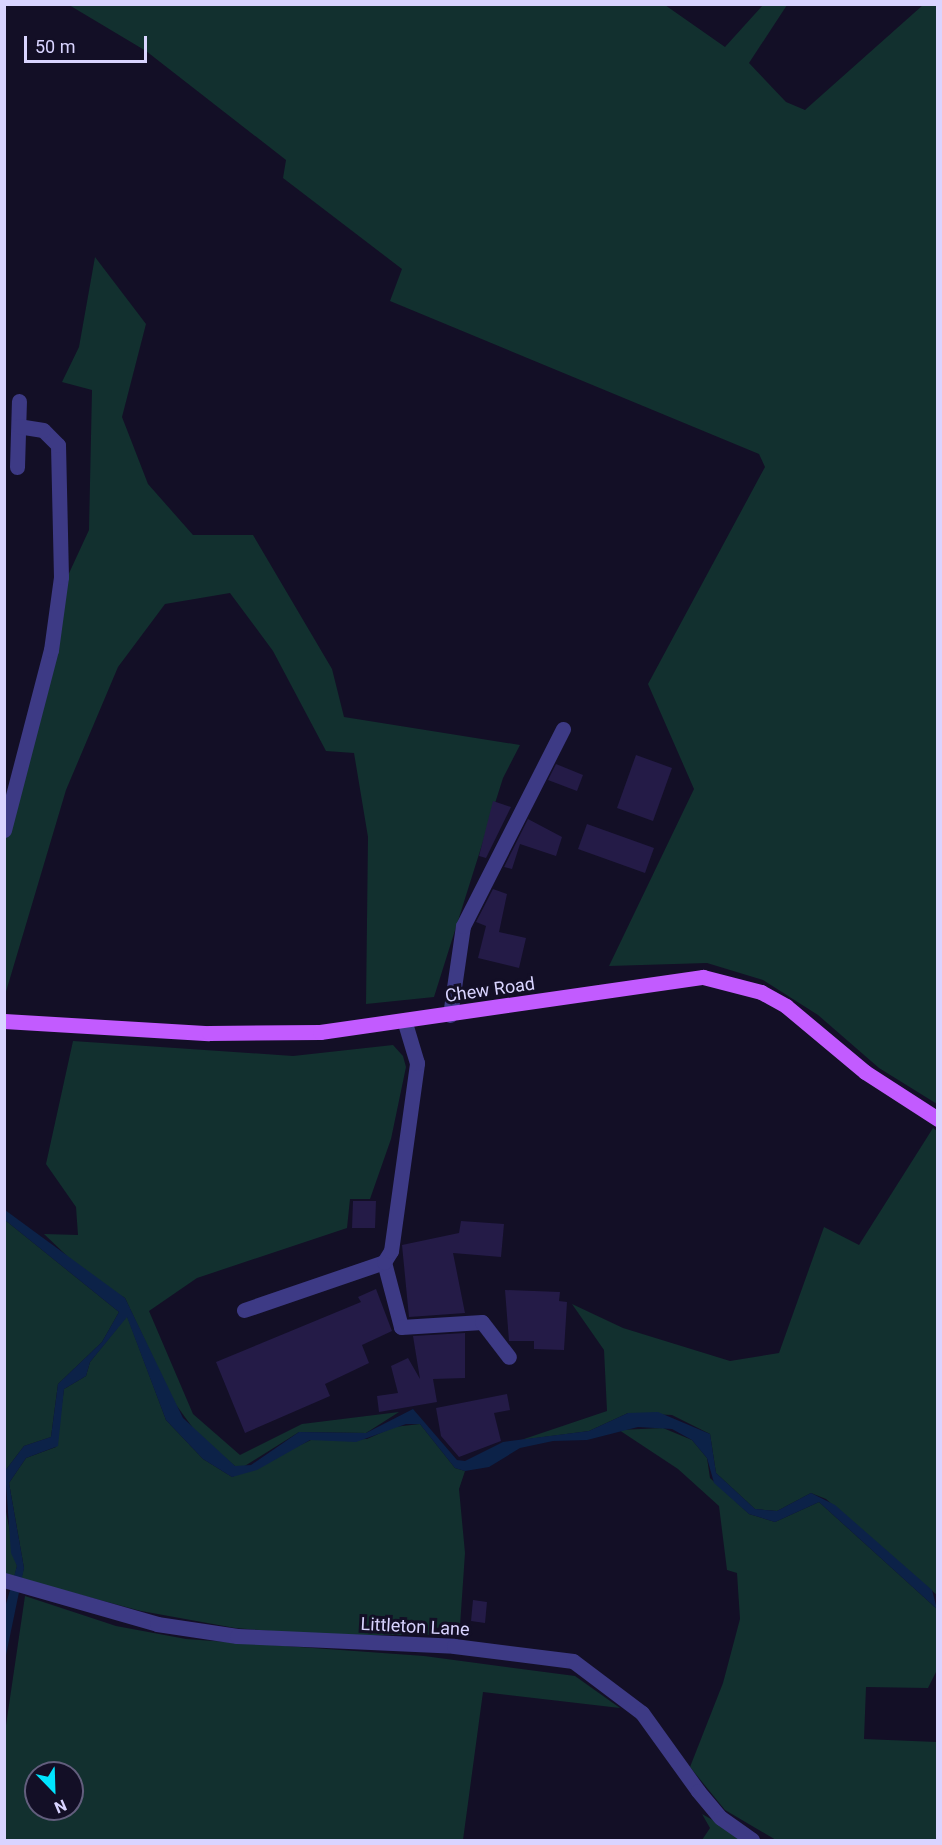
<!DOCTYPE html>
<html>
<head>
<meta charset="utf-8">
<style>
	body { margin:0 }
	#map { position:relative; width:942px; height:1845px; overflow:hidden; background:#130f26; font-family:Roboto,sans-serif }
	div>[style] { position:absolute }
	.green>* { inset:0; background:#12302f }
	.water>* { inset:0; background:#0c2248 }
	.building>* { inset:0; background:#241b47 }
	.minor>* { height:15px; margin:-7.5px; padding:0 7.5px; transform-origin:7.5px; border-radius:7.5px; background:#3d3a85 }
	.major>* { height:15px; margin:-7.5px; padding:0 7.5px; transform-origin:7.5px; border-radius:7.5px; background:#c25bff }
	span { translate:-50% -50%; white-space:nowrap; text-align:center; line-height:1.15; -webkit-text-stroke:6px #130f26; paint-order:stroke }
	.street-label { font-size:18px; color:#d9d4ff }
	.frame { position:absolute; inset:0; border:6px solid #d9d4ff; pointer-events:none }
	.north { position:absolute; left:24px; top:1761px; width:60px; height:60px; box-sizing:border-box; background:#130f26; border:2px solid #625e7d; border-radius:50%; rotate:157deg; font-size:16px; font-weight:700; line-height:24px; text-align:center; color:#d9d4ff }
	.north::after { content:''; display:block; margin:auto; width:21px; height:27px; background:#00e5ff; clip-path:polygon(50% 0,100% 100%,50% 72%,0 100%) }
	.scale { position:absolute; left:24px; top:36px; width:123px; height:27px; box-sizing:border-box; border:3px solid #d9d4ff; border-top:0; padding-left:8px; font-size:18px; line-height:21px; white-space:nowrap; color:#d9d4ff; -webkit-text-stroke:4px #130f26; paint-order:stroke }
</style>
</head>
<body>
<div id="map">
	<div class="green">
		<i style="clip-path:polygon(69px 5px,665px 5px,725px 47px,763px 5px,787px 5px,749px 63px,786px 102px,805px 110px,923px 5px,937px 5px,937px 1104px,879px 1068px,818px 1015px,763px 980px,707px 963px,609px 966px,694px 789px,648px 684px,765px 467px,759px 454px,390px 301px,402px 269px,283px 178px,286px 160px,146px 51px)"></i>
		<i style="clip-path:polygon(95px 257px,146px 324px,122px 417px,148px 484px,193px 535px,253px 535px,332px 669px,344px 717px,520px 745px,503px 778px,434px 997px,366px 1004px,368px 837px,354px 753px,326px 751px,273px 651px,230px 593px,165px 604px,118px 667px,66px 790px,5px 995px,5px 826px,58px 597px,89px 530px,92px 390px,62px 382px,79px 347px)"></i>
		<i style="clip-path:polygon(73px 1041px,293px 1056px,393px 1045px,403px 1056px,406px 1067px,391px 1139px,370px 1199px,350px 1199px,347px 1228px,197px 1278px,149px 1311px,193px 1414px,240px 1455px,302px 1424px,399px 1412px,366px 1433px,299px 1432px,243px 1467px,235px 1466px,198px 1435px,174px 1402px,125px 1298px,86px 1274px,44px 1234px,78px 1235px,76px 1207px,46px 1164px)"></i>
		<i style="clip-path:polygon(933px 1128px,937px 1131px,937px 1595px,826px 1499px,811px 1493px,777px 1511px,755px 1509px,716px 1473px,710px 1434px,672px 1415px,628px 1413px,589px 1431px,521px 1440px,607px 1411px,604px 1350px,572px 1304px,623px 1328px,730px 1361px,779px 1353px,824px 1227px,859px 1245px)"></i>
		<i style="clip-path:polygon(5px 1220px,119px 1312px,102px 1342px,58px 1384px,51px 1437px,24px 1446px,5px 1471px)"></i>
		<i style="clip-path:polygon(127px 1316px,166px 1420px,203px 1459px,232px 1477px,311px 1440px,367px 1439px,394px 1427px,420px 1424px,455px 1468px,465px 1471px,459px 1489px,465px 1553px,460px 1626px,435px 1628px,431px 1635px,317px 1635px,235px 1628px,141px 1611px,21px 1579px,24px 1568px,9px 1483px,26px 1458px,56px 1447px,64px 1389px,86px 1376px,90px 1362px)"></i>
		<i style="clip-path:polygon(663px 1428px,692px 1440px,707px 1458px,710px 1478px,749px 1514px,775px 1522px,819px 1502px,937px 1609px,937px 1670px,928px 1688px,866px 1687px,864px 1739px,937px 1742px,937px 1840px,776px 1840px,725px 1810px,690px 1767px,723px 1683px,740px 1619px,737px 1573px,727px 1570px,719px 1506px,678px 1469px,619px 1430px)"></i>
		<i style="clip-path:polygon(4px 1502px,17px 1566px,14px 1578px,5px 1574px)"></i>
		<i style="clip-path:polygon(evenodd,25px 1596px,116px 1626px,186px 1639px,424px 1656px,575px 1676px,620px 1708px,483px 1692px,463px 1840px,5px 1840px,5px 1732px,25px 1596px,36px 1773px,72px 1773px,72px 1809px,36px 1809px,36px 1773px)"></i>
		<i style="clip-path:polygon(702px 1814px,718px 1823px,744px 1840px,702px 1840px,710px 1828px)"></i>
	</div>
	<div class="water">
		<i style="clip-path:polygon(5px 1210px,125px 1298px,183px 1418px,235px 1466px,251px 1465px,299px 1432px,366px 1433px,413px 1409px,457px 1460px,465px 1461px,503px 1442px,589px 1431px,628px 1413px,658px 1412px,710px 1434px,716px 1473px,755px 1509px,777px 1511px,811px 1493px,835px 1505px,932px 1590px,937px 1609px,819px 1502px,775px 1522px,749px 1514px,714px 1483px,707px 1458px,692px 1440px,672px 1429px,638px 1427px,587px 1440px,553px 1441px,520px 1448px,489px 1467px,465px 1471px,455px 1468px,420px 1424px,406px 1424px,356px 1442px,310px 1440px,257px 1470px,232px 1477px,203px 1459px,166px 1420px,127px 1317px,90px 1362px,86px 1376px,64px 1389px,58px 1446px,26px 1458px,9px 1483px,24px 1568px,5px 1660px,6px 1604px,17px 1566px,11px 1553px,5px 1471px,24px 1446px,51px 1437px,58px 1384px,102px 1342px,119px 1312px,5px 1220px)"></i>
	</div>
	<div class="building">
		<i style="clip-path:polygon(636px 755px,672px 768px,653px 821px,617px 808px)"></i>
		<i style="clip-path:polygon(556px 764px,583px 775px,577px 791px,548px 780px)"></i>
		<i style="clip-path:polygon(493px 801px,511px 807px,486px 858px,479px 856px)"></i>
		<i style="clip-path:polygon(528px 819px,562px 837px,556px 856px,520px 844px,512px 869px,504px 867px)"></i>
		<i style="clip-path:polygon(587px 824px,654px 848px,645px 873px,578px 849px)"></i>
		<i style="clip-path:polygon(493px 889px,507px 894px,499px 932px,526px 938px,519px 968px,478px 958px,486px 926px,476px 922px)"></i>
		<i style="clip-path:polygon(353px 1201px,376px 1201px,375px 1228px,352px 1228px)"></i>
		<i style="clip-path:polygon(461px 1221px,504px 1224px,501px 1257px,453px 1253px,465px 1313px,409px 1317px,402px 1245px,459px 1233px)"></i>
		<i style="clip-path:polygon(376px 1289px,392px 1331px,362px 1345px,369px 1363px,325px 1384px,330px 1396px,245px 1433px,216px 1362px,361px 1302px,358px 1297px)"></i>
		<i style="clip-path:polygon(505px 1290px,560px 1292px,559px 1301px,567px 1302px,564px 1350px,534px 1349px,534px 1341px,509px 1341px)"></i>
		<i style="clip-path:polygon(465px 1333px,465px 1378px,433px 1379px,437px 1402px,379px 1412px,377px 1396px,398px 1393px,391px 1366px,408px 1358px,420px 1379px,413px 1336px)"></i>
		<i style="clip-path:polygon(507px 1394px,510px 1410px,494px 1413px,501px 1441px,459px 1457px,441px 1436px,436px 1408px)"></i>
		<i style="clip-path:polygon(473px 1600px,487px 1602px,485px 1623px,471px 1621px)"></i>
	</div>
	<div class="minor">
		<i style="left:17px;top:467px;width:66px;rotate:-88.3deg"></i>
		<i style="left:4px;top:830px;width:186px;rotate:-75.4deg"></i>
		<i style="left:51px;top:650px;width:74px;rotate:-82.2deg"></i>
		<i style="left:61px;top:577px;width:132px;rotate:-91.3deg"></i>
		<i style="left:58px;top:445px;width:21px;rotate:-135deg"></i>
		<i style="left:43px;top:430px;width:24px;rotate:-171deg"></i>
		<i style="left:450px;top:1015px;width:90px;rotate:-81.7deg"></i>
		<i style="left:463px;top:926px;width:221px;rotate:-63.1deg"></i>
		<i style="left:384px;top:1262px;width:67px;rotate:75.3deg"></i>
		<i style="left:401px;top:1327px;width:81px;rotate:-3.5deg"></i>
		<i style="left:482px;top:1322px;width:44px;rotate:52.4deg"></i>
		<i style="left:244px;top:1310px;width:148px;rotate:-18.9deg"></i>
		<i style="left:384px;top:1262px;width:13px;rotate:-58deg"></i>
		<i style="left:391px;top:1251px;width:190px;rotate:-82.1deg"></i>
		<i style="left:417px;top:1063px;width:42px;rotate:-106.7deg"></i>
		<i style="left:4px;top:1580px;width:159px;rotate:16deg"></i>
		<i style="left:157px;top:1624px;width:81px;rotate:8.5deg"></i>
		<i style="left:237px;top:1636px;width:217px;rotate:2.6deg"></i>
		<i style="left:454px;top:1646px;width:120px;rotate:7.2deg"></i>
		<i style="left:573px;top:1661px;width:86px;rotate:37deg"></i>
		<i style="left:642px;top:1713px;width:96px;rotate:54.3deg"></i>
		<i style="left:698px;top:1791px;width:35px;rotate:50deg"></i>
		<i style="left:721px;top:1818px;width:38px;rotate:35deg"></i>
	</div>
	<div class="major">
		<i style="left:4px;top:1021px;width:205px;rotate:3.4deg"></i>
		<i style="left:209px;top:1033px;width:111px;rotate:-0.5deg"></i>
		<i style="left:320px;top:1032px;width:387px;rotate:-8.2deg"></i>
		<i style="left:703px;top:977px;width:60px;rotate:14.5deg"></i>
		<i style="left:761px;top:992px;width:29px;rotate:29deg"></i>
		<i style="left:786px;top:1006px;width:103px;rotate:39.9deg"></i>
		<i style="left:865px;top:1072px;width:87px;rotate:32.8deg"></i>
	</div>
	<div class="street-label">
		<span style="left:490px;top:990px;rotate:-8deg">Chew Road</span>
		<span style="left:415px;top:1627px;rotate:3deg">Littleton Lane</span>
	</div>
	<div class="frame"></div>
	<div class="north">N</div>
	<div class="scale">50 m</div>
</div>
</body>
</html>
